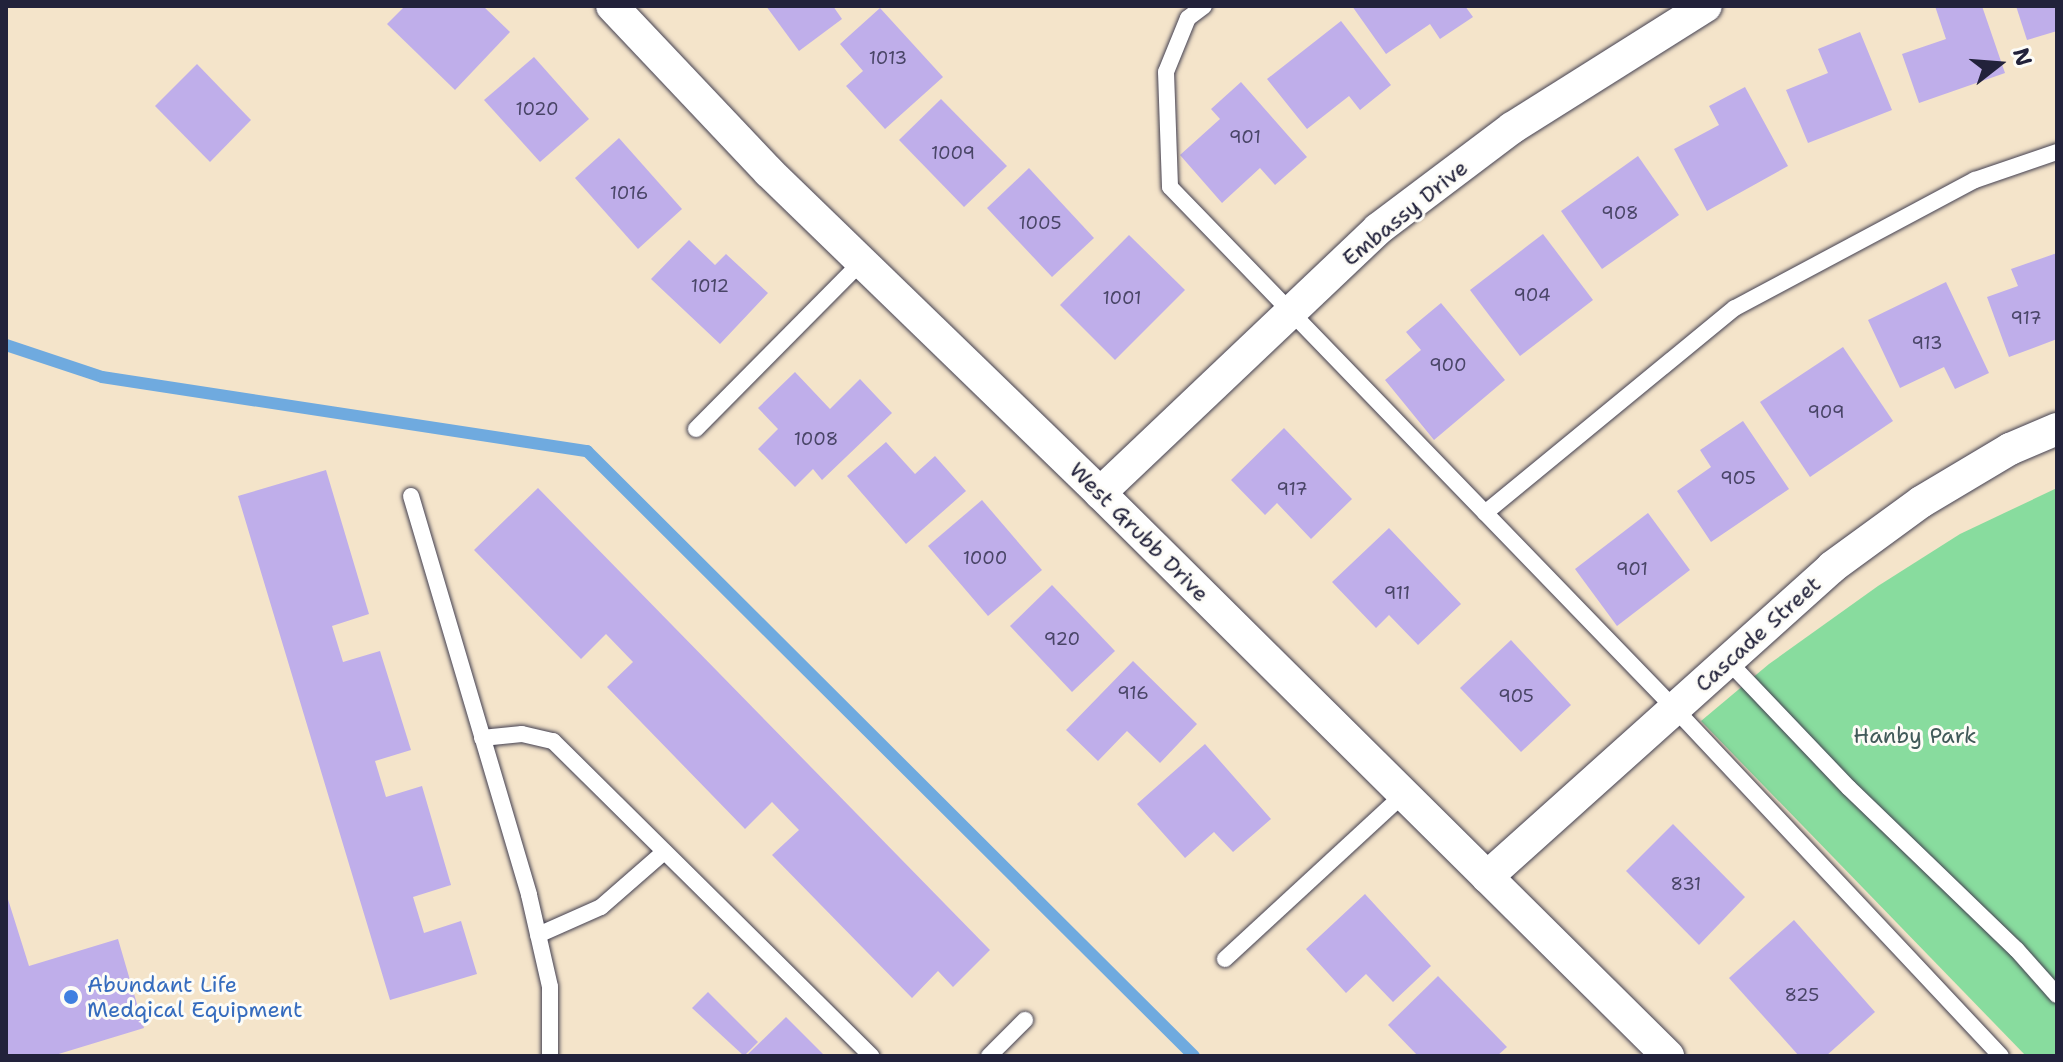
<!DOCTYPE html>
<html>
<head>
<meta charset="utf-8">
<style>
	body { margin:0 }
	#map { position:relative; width:2063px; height:1062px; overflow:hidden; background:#f4e4ca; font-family:"Shantell Sans",sans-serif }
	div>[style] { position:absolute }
	.green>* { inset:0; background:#88dc9e }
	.stream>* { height:12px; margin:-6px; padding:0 6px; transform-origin:6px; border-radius:6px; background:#6faadf }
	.building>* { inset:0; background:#bfaeea }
	.roads { filter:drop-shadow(0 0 2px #423f50) drop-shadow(0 0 2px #423f50) }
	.service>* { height:16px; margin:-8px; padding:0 8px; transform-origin:8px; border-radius:8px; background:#fff }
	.minor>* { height:32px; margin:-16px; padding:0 16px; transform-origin:16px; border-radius:16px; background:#fff }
	.dots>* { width:22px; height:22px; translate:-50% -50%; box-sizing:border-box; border:4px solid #fdfcf7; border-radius:50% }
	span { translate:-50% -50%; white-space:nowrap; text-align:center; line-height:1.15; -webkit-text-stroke:6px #fdfcf7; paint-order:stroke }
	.number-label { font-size:18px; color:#494567 }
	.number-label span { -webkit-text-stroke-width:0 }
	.street-label { font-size:22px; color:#22223b }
	.park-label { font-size:22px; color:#415a59 }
	.shop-label { font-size:22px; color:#366cbe }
	.left { translate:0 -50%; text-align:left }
	.frame { position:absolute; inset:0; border:8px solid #22223b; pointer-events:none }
	.north { position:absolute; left:1959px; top:24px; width:80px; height:80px; -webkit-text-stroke:6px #fdfcf7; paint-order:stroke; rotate:73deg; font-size:22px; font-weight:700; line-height:32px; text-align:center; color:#22223b }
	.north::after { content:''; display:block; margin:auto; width:28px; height:36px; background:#22223b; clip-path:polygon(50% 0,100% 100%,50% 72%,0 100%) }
</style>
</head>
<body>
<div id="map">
	<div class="green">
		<i style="clip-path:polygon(2057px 488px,2057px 1056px,2026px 1056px,1701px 721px,1769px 664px,1878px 586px,1960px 534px)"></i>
	</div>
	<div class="stream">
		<i style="left:6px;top:345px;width:101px;rotate:18.4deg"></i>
		<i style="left:102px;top:377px;width:491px;rotate:8.7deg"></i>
		<i style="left:587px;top:451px;width:857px;rotate:44.91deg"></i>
	</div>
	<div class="building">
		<i style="clip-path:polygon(405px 6px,483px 6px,510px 32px,455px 90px,387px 24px)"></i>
		<i style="clip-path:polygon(766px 6px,833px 6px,842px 19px,799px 51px)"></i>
		<i style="clip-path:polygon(1352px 6px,1465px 6px,1473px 17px,1440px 39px,1430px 24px,1386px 54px)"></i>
		<i style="clip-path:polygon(1935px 6px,1982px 6px,2005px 73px,1919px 103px,1902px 54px,1946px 39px)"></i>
		<i style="clip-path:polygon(2016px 6px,2057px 6px,2057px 31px,2027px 40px)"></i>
		<i style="clip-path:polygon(880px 8px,943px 77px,885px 129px,846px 86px,863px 71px,840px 44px)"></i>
		<i style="clip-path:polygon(1341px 21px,1391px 85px,1360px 110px,1349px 96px,1307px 129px,1267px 79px)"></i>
		<i style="clip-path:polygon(1860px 32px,1892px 110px,1808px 143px,1786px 90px,1828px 73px,1818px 49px)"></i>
		<i style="clip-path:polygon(534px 57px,589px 119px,540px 162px,484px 100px)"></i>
		<i style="clip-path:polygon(197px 64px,251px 120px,210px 162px,155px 106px)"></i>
		<i style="clip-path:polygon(1241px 82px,1307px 157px,1275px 185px,1260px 168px,1222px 203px,1180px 155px,1220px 119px,1211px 109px)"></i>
		<i style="clip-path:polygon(1745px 87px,1788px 166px,1707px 211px,1674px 149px,1719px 125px,1709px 106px)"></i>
		<i style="clip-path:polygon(941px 99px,1007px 166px,964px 207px,899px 140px)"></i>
		<i style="clip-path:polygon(619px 138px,682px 209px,638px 249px,575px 178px)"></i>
		<i style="clip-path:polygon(1638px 156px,1679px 215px,1602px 269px,1561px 211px)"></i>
		<i style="clip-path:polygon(1029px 168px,1094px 238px,1052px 277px,987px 208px)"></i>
		<i style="clip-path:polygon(1543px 234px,1593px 300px,1520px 356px,1470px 290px)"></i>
		<i style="clip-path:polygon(1129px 235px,1185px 290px,1115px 360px,1060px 305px)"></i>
		<i style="clip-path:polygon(689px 240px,715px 265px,726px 254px,768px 293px,720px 344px,651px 279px)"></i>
		<i style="clip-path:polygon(2057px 253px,2057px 339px,2009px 357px,1987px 297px,2018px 286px,2011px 269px)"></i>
		<i style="clip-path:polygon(1946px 282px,1989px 373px,1955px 389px,1944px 367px,1900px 388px,1868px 320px)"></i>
		<i style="clip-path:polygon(1441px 303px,1505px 380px,1434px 440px,1385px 380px,1421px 350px,1406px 332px)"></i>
		<i style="clip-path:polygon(1843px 347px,1893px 421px,1810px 477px,1760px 402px)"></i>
		<i style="clip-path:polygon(795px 372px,830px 409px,860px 379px,892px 413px,822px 480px,813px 469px,795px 487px,758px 449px,778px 429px,758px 408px)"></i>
		<i style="clip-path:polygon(1743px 421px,1789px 489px,1711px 542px,1677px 491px,1711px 467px,1700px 450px)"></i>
		<i style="clip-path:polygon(1284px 428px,1352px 499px,1311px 539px,1277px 503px,1265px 515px,1231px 480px)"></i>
		<i style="clip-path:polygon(886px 442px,915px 474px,935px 456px,966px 491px,906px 544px,847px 476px)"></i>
		<i style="clip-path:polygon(326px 470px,369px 614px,332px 626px,343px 662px,380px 651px,411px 750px,375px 761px,386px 797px,422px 786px,451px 885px,413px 897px,424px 933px,461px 921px,477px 974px,390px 1000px,238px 496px)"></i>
		<i style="clip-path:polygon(538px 488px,990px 950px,953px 987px,938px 971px,912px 998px,772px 855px,799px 830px,772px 802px,745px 829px,607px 687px,633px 662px,606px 634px,581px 659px,474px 550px)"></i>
		<i style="clip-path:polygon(982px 500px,1042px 570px,988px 616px,928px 546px)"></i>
		<i style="clip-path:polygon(1648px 513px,1690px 570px,1617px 626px,1575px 569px)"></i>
		<i style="clip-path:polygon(1389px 528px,1461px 604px,1418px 645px,1389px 615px,1376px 628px,1332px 582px)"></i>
		<i style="clip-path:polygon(1052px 585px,1115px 651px,1072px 692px,1010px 626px)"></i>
		<i style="clip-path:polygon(1511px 640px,1571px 705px,1521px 752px,1460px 688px)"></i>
		<i style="clip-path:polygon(1133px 661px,1197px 724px,1160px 763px,1127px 731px,1098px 761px,1066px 730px)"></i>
		<i style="clip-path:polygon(1205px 744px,1271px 819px,1233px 852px,1214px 832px,1185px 858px,1137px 804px)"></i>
		<i style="clip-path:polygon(1673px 824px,1745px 897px,1699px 945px,1626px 871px)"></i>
		<i style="clip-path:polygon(6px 893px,29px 966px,118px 939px,144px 1028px,52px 1056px,6px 1056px)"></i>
		<i style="clip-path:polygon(1365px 894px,1431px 966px,1393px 1002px,1366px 974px,1346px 993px,1306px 949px)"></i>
		<i style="clip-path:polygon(1794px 920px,1875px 1012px,1826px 1056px,1799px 1056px,1729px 978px)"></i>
		<i style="clip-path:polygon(1438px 976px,1507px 1047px,1497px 1056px,1418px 1056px,1388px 1025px)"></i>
		<i style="clip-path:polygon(708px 992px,758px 1042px,744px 1056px,692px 1008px)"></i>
		<i style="clip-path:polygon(786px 1017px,825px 1056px,746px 1056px)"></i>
	</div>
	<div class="roads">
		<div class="service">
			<i style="left:1204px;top:6px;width:20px;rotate:143deg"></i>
			<i style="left:1188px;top:18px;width:58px;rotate:112.2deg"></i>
			<i style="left:1166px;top:72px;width:115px;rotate:88deg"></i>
			<i style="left:1170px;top:187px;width:726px;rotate:45.95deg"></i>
			<i style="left:1675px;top:709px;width:476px;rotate:46.8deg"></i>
			<i style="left:696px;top:429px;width:235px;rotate:-45.3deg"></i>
			<i style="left:411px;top:496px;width:416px;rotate:73.5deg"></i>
			<i style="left:529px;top:895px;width:94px;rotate:77.1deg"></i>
			<i style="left:550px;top:987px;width:69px;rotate:90deg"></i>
			<i style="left:1485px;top:513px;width:323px;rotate:-39.4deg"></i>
			<i style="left:1735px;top:308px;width:272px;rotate:-28.1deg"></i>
			<i style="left:1975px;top:180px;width:87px;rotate:-18.9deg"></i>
			<i style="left:1728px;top:661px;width:175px;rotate:46.4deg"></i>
			<i style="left:1849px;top:788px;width:233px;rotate:44deg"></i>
			<i style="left:2017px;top:950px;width:60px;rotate:48.4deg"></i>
			<i style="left:482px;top:738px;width:40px;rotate:-5.7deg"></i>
			<i style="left:522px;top:734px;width:32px;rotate:13deg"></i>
			<i style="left:553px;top:741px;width:448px;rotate:44.7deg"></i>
			<i style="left:538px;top:935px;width:69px;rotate:-24deg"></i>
			<i style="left:601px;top:907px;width:84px;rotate:-41.1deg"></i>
			<i style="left:1225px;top:959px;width:243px;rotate:-42.7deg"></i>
			<i style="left:989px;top:1056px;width:51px;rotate:-45deg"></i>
		</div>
		<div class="minor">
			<i style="left:612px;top:6px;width:228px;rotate:46.6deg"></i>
			<i style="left:769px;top:172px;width:461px;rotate:44.1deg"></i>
			<i style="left:1100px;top:493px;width:800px;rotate:44.75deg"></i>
			<i style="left:1100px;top:493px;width:383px;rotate:-43.5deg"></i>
			<i style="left:1378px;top:229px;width:168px;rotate:-37deg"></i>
			<i style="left:1512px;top:128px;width:229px;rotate:-32.2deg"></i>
			<i style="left:1487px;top:877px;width:464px;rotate:-41.9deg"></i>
			<i style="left:1832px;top:567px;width:110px;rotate:-36.1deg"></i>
			<i style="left:1921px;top:502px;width:104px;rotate:-30.8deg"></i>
			<i style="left:2010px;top:449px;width:51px;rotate:-23.1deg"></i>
		</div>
	</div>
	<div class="dots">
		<i style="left:71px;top:997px;background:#3f7fe0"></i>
	</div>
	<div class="number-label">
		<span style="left:888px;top:58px">1013</span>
		<span style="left:537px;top:109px">1020</span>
		<span style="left:1245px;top:137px">901</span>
		<span style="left:953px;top:153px">1009</span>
		<span style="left:629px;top:193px">1016</span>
		<span style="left:1620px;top:213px">908</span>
		<span style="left:1040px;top:223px">1005</span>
		<span style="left:710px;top:286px">1012</span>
		<span style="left:1532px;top:295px">904</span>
		<span style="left:1122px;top:298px">1001</span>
		<span style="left:2026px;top:318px">917</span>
		<span style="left:1927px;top:343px">913</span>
		<span style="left:1448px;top:365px">900</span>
		<span style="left:1826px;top:412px">909</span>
		<span style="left:816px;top:439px">1008</span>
		<span style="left:1738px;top:478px">905</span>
		<span style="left:1292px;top:489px">917</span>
		<span style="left:985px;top:558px">1000</span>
		<span style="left:1632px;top:569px">901</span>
		<span style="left:1397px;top:593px">911</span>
		<span style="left:1062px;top:639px">920</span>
		<span style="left:1133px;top:693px">916</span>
		<span style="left:1516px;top:696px">905</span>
		<span style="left:1686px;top:884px">831</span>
		<span style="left:1802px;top:995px">825</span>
	</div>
	<div class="street-label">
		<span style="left:1405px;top:213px;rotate:-39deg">Embassy Drive</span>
		<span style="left:1139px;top:532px;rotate:45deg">West Grubb Drive</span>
		<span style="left:1758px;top:634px;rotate:-42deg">Cascade Street</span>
	</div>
	<div class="park-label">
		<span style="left:1915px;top:736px">Hanby Park</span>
	</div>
	<div class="shop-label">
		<span class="left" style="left:87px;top:997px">Abundant Life<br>Medqical Equipment</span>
	</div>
	<div class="frame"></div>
	<div class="north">N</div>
</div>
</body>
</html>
